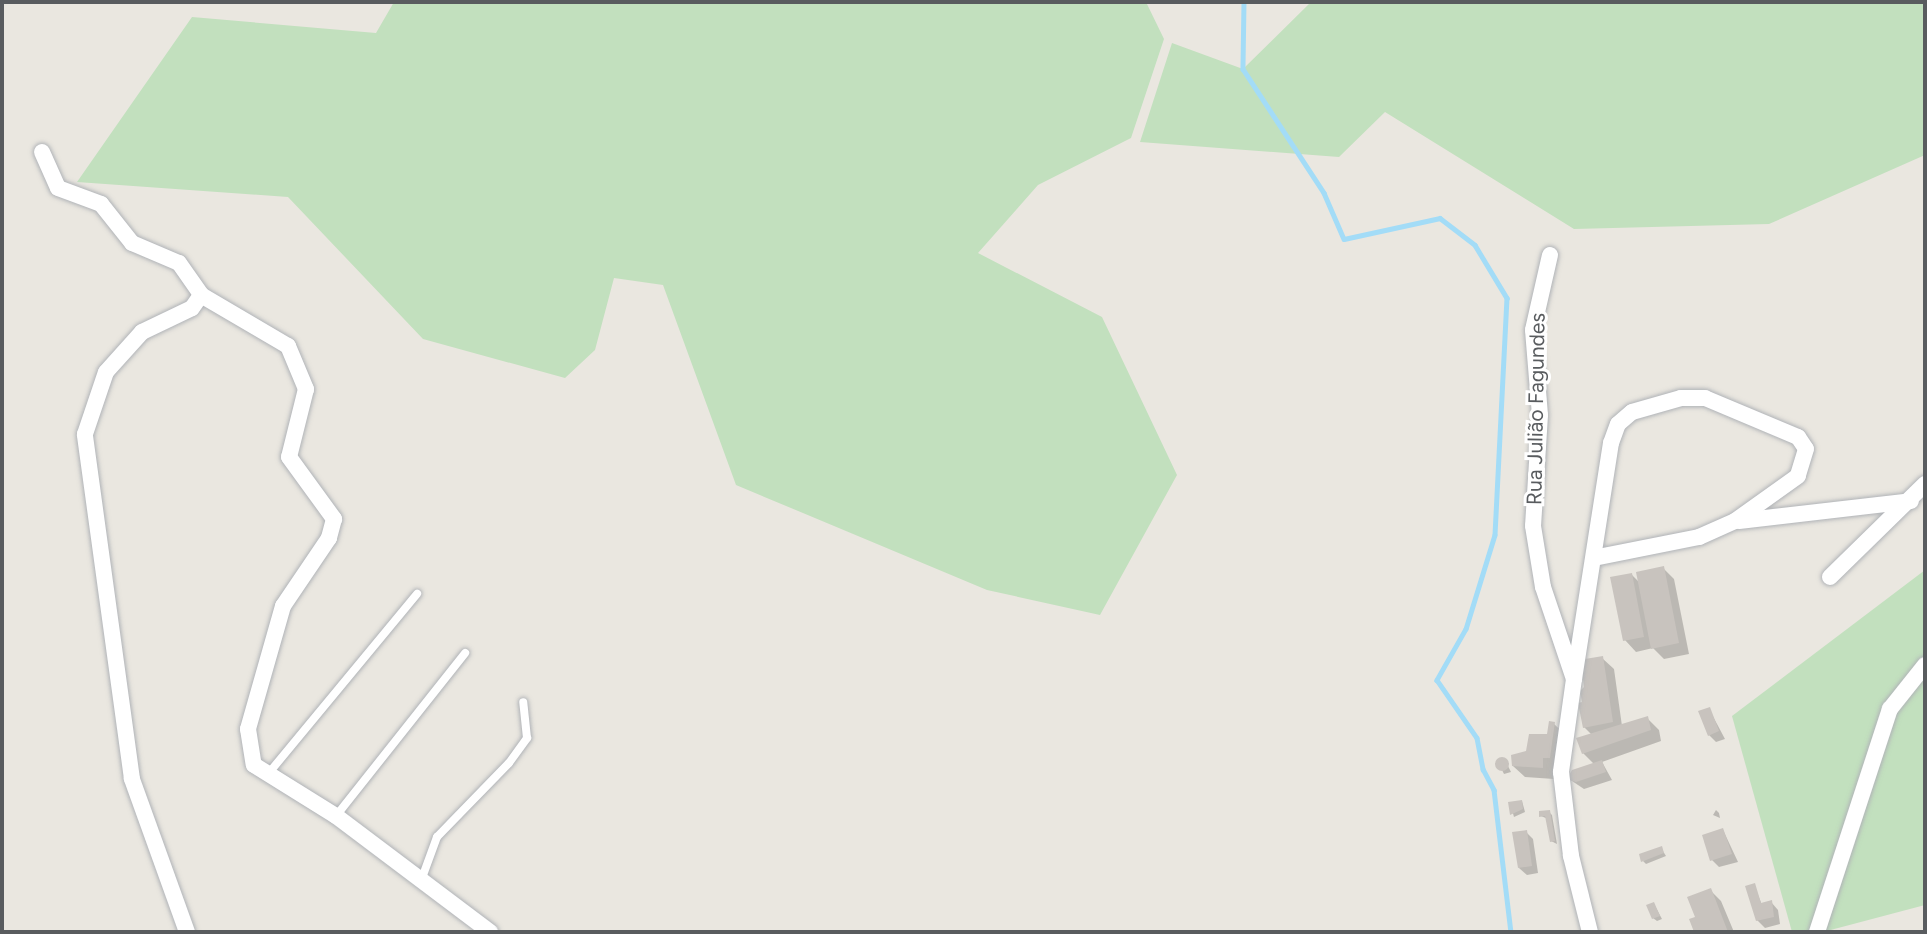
<!DOCTYPE html>
<html>
<head>
<meta charset="utf-8">
<style>
	body { margin:0 }
	#map { position:relative; width:1927px; height:934px; overflow:hidden; background:#eae7e0; font-family:Figtree,sans-serif }
	div>[style] { position:absolute }
	.green>* { inset:0; background:#c2e0be }
	.shadow>* { inset:0; background:#0003 }
	.stream>* { height:4.5px; margin:-2.25px; padding:0 2.25px; transform-origin:2.25px; border-radius:2.25px; background:#a3dcf7 }
	.building>* { inset:0; background:#c8c3be }
	.round { border-radius:50% }
	.roads { filter:drop-shadow(0 0 2px #b0b3b7) drop-shadow(0 0 2px #b0b3b7) }
	.lane>* { height:8px; margin:-4px; padding:0 4px; transform-origin:4px; border-radius:4px; background:#fff }
	.street>* { height:16px; margin:-8px; padding:0 8px; transform-origin:8px; border-radius:8px; background:#fff }
	span { translate:-50% -50%; white-space:nowrap; text-align:center; line-height:1.15; -webkit-text-stroke:6px #fff; paint-order:stroke }
	.street-label { font-size:21px; color:#595c5f }
	.frame { position:absolute; inset:0; border:4px solid #595c5f; pointer-events:none }
</style>
</head>
<body>
<div id="map">
	<div class="green">
		<i style="clip-path:polygon(394px 2px,1146px 2px,1164px 39px,1131px 138px,1038px 185px,978px 253px,1102px 317px,1177px 475px,1100px 615px,987px 590px,736px 485px,663px 285px,614px 278px,595px 350px,565px 378px,423px 339px,288px 197px,77px 182px,192px 17px,376px 33px)"></i>
		<i style="clip-path:polygon(1311px 2px,1925px 2px,1925px 155px,1769px 224px,1574px 229px,1385px 112px,1339px 157px,1140px 142px,1172px 43px,1243px 69px)"></i>
		<i style="clip-path:polygon(1925px 570px,1925px 905px,1823px 932px,1792px 932px,1732px 716px)"></i>
	</div>
	<div class="shadow">
		<i style="clip-path:polygon(1663px 568px,1674px 579px,1689px 654px,1664px 659px,1653px 648px,1636px 652px,1625px 640px,1631px 574px,1640px 583px)"></i>
		<i style="clip-path:polygon(1602px 658px,1614px 669px,1622px 726px,1647px 718px,1659px 730px,1661px 741px,1602px 762px,1612px 780px,1584px 789px,1569px 779px,1594px 764px,1583px 753px,1592px 735px,1584px 727px,1584px 704px)"></i>
		<i style="clip-path:polygon(1709px 709px,1725px 739px,1716px 742px,1709px 735px)"></i>
		<i style="clip-path:polygon(1554px 724px,1566px 735px,1561px 769px,1553px 769px,1554px 779px,1525px 777px,1513px 766px,1548px 736px)"></i>
		<i style="clip-path:polygon(1504px 758px,1511px 772px,1504px 774px,1497px 760px)"></i>
		<i style="clip-path:polygon(1522px 801px,1525px 812px,1514px 817px,1510px 803px)"></i>
		<i style="clip-path:polygon(1716px 810px,1719px 813px,1720px 818px,1713px 815px)"></i>
		<i style="clip-path:polygon(1549px 812px,1552px 815px,1557px 844px,1551px 841px,1548px 819px,1541px 816px)"></i>
		<i style="clip-path:polygon(1723px 830px,1738px 862px,1719px 867px,1712px 860px)"></i>
		<i style="clip-path:polygon(1526px 832px,1533px 839px,1538px 873px,1527px 875px,1519px 868px)"></i>
		<i style="clip-path:polygon(1661px 848px,1666px 856px,1646px 864px,1643px 861px)"></i>
		<i style="clip-path:polygon(1754px 885px,1762px 905px,1771px 902px,1778px 910px,1780px 924px,1765px 928px,1757px 920px)"></i>
		<i style="clip-path:polygon(1710px 890px,1721px 901px,1734px 932px,1696px 932px,1691px 920px,1697px 918px)"></i>
		<i style="clip-path:polygon(1654px 904px,1662px 919px,1657px 921px,1653px 918px)"></i>
	</div>
	<div class="stream">
		<i style="left:1244px;top:2px;width:67px;rotate:90.9deg"></i>
		<i style="left:1243px;top:69px;width:148px;rotate:56.8deg"></i>
		<i style="left:1324px;top:193px;width:50px;rotate:66.5deg"></i>
		<i style="left:1344px;top:239px;width:98px;rotate:-12.3deg"></i>
		<i style="left:1440px;top:218px;width:44px;rotate:37.6deg"></i>
		<i style="left:1475px;top:245px;width:62px;rotate:58.9deg"></i>
		<i style="left:1507px;top:298px;width:237px;rotate:92.9deg"></i>
		<i style="left:1495px;top:535px;width:98px;rotate:107.1deg"></i>
		<i style="left:1466px;top:629px;width:59px;rotate:119.6deg"></i>
		<i style="left:1437px;top:680px;width:70px;rotate:55.4deg"></i>
		<i style="left:1477px;top:738px;width:32px;rotate:79deg"></i>
		<i style="left:1483px;top:769px;width:24px;rotate:62deg"></i>
		<i style="left:1494px;top:790px;width:143px;rotate:83.2deg"></i>
	</div>
	<div class="building">
		<i style="clip-path:polygon(1664px 566px,1679px 643px,1651px 649px,1636px 572px)"></i>
		<i style="clip-path:polygon(1632px 573px,1644px 637px,1623px 641px,1610px 577px)"></i>
		<i style="clip-path:polygon(1603px 656px,1613px 722px,1583px 728px,1578px 703px,1582px 702px,1580px 691px,1584px 687px,1582px 670px,1585px 659px)"></i>
		<i style="clip-path:polygon(1710px 707px,1719px 731px,1708px 736px,1698px 711px)"></i>
		<i style="clip-path:polygon(1648px 716px,1651px 730px,1582px 754px,1576px 738px)"></i>
		<i style="clip-path:polygon(1549px 721px,1555px 722px,1550px 758px,1543px 758px,1543px 768px,1512px 766px,1511px 755px,1526px 751px,1529px 734px,1547px 734px)"></i>
		<i class="round" style="left:1495px;top:757px;width:14px;height:14px"></i>
		<i style="clip-path:polygon(1602px 760px,1606px 772px,1576px 782px,1567px 779px,1572px 770px)"></i>
		<i style="clip-path:polygon(1522px 800px,1523px 809px,1510px 815px,1508px 802px)"></i>
		<i style="clip-path:polygon(1550px 810px,1555px 841px,1550px 842px,1545px 816px,1539px 817px,1539px 811px)"></i>
		<i style="clip-path:polygon(1723px 828px,1732px 854px,1710px 861px,1702px 835px)"></i>
		<i style="clip-path:polygon(1527px 830px,1532px 866px,1518px 868px,1512px 832px)"></i>
		<i style="clip-path:polygon(1662px 846px,1664px 853px,1641px 862px,1639px 854px)"></i>
		<i style="clip-path:polygon(1755px 883px,1761px 903px,1772px 900px,1774px 917px,1756px 921px,1745px 886px)"></i>
		<i style="clip-path:polygon(1711px 888px,1728px 932px,1694px 932px,1689px 919px,1695px 917px,1687px 897px)"></i>
		<i style="clip-path:polygon(1654px 902px,1660px 916px,1652px 919px,1646px 905px)"></i>
	</div>
	<div class="roads">
		<div class="lane">
			<i style="left:268px;top:774px;width:234px;rotate:-50.4deg"></i>
			<i style="left:336px;top:816px;width:208px;rotate:-51.6deg"></i>
			<i style="left:422px;top:878px;width:44px;rotate:-69.9deg"></i>
			<i style="left:437px;top:837px;width:103px;rotate:-45.8deg"></i>
			<i style="left:509px;top:763px;width:31px;rotate:-54deg"></i>
			<i style="left:527px;top:738px;width:36px;rotate:-96deg"></i>
		</div>
		<div class="street">
			<i style="left:42px;top:152px;width:39px;rotate:66deg"></i>
			<i style="left:58px;top:188px;width:46px;rotate:20.4deg"></i>
			<i style="left:101px;top:204px;width:50px;rotate:51.5deg"></i>
			<i style="left:132px;top:243px;width:51px;rotate:23.1deg"></i>
			<i style="left:179px;top:263px;width:39px;rotate:55deg"></i>
			<i style="left:201px;top:295px;width:101px;rotate:30.4deg"></i>
			<i style="left:288px;top:346px;width:47px;rotate:67.3deg"></i>
			<i style="left:306px;top:389px;width:70px;rotate:104deg"></i>
			<i style="left:289px;top:457px;width:77px;rotate:54deg"></i>
			<i style="left:334px;top:519px;width:20px;rotate:105deg"></i>
			<i style="left:329px;top:538px;width:82px;rotate:124.1deg"></i>
			<i style="left:283px;top:606px;width:128px;rotate:105.9deg"></i>
			<i style="left:248px;top:729px;width:36px;rotate:81deg"></i>
			<i style="left:254px;top:765px;width:97px;rotate:31.9deg"></i>
			<i style="left:336px;top:816px;width:193px;rotate:37deg"></i>
			<i style="left:1550px;top:255px;width:77px;rotate:102.8deg"></i>
			<i style="left:1533px;top:330px;width:85px;rotate:85.3deg"></i>
			<i style="left:1540px;top:415px;width:111px;rotate:93.6deg"></i>
			<i style="left:1533px;top:526px;width:62px;rotate:80.7deg"></i>
			<i style="left:1543px;top:587px;width:97px;rotate:71.4deg"></i>
			<i style="left:1574px;top:679px;width:94px;rotate:98deg"></i>
			<i style="left:1561px;top:772px;width:85px;rotate:83.2deg"></i>
			<i style="left:1571px;top:856px;width:78px;rotate:76deg"></i>
			<i style="left:1739px;top:521px;width:173px;rotate:-6.6deg"></i>
			<i style="left:1830px;top:577px;width:133px;rotate:-44.4deg"></i>
			<i style="left:1574px;top:679px;width:239px;rotate:-81.1deg"></i>
			<i style="left:1611px;top:443px;width:20px;rotate:-70deg"></i>
			<i style="left:1618px;top:424px;width:18px;rotate:-41deg"></i>
			<i style="left:1632px;top:412px;width:51px;rotate:-15.9deg"></i>
			<i style="left:1681px;top:398px;width:24px"></i>
			<i style="left:1705px;top:398px;width:101px;rotate:22.8deg"></i>
			<i style="left:1798px;top:437px;width:14px;rotate:56deg"></i>
			<i style="left:1806px;top:449px;width:28px;rotate:107deg"></i>
			<i style="left:1798px;top:476px;width:77px;rotate:144.5deg"></i>
			<i style="left:1735px;top:521px;width:39px;rotate:156deg"></i>
			<i style="left:1699px;top:537px;width:107px;rotate:168.7deg"></i>
			<i style="left:187px;top:932px;width:163px;rotate:-109.8deg"></i>
			<i style="left:132px;top:779px;width:348px;rotate:-97.8deg"></i>
			<i style="left:85px;top:434px;width:65px;rotate:-71.3deg"></i>
			<i style="left:106px;top:372px;width:54px;rotate:-48deg"></i>
			<i style="left:142px;top:332px;width:55px;rotate:-25.6deg"></i>
			<i style="left:192px;top:308px;width:16px;rotate:-55deg"></i>
			<i style="left:1817px;top:932px;width:235px;rotate:-71.9deg"></i>
			<i style="left:1890px;top:709px;width:56px;rotate:-51.5deg"></i>
		</div>
	</div>
	<div class="street-label">
		<span style="left:1536px;top:409px;rotate:-89deg">Rua Julião Fagundes</span>
	</div>
	<div class="frame"></div>
</div>
</body>
</html>
